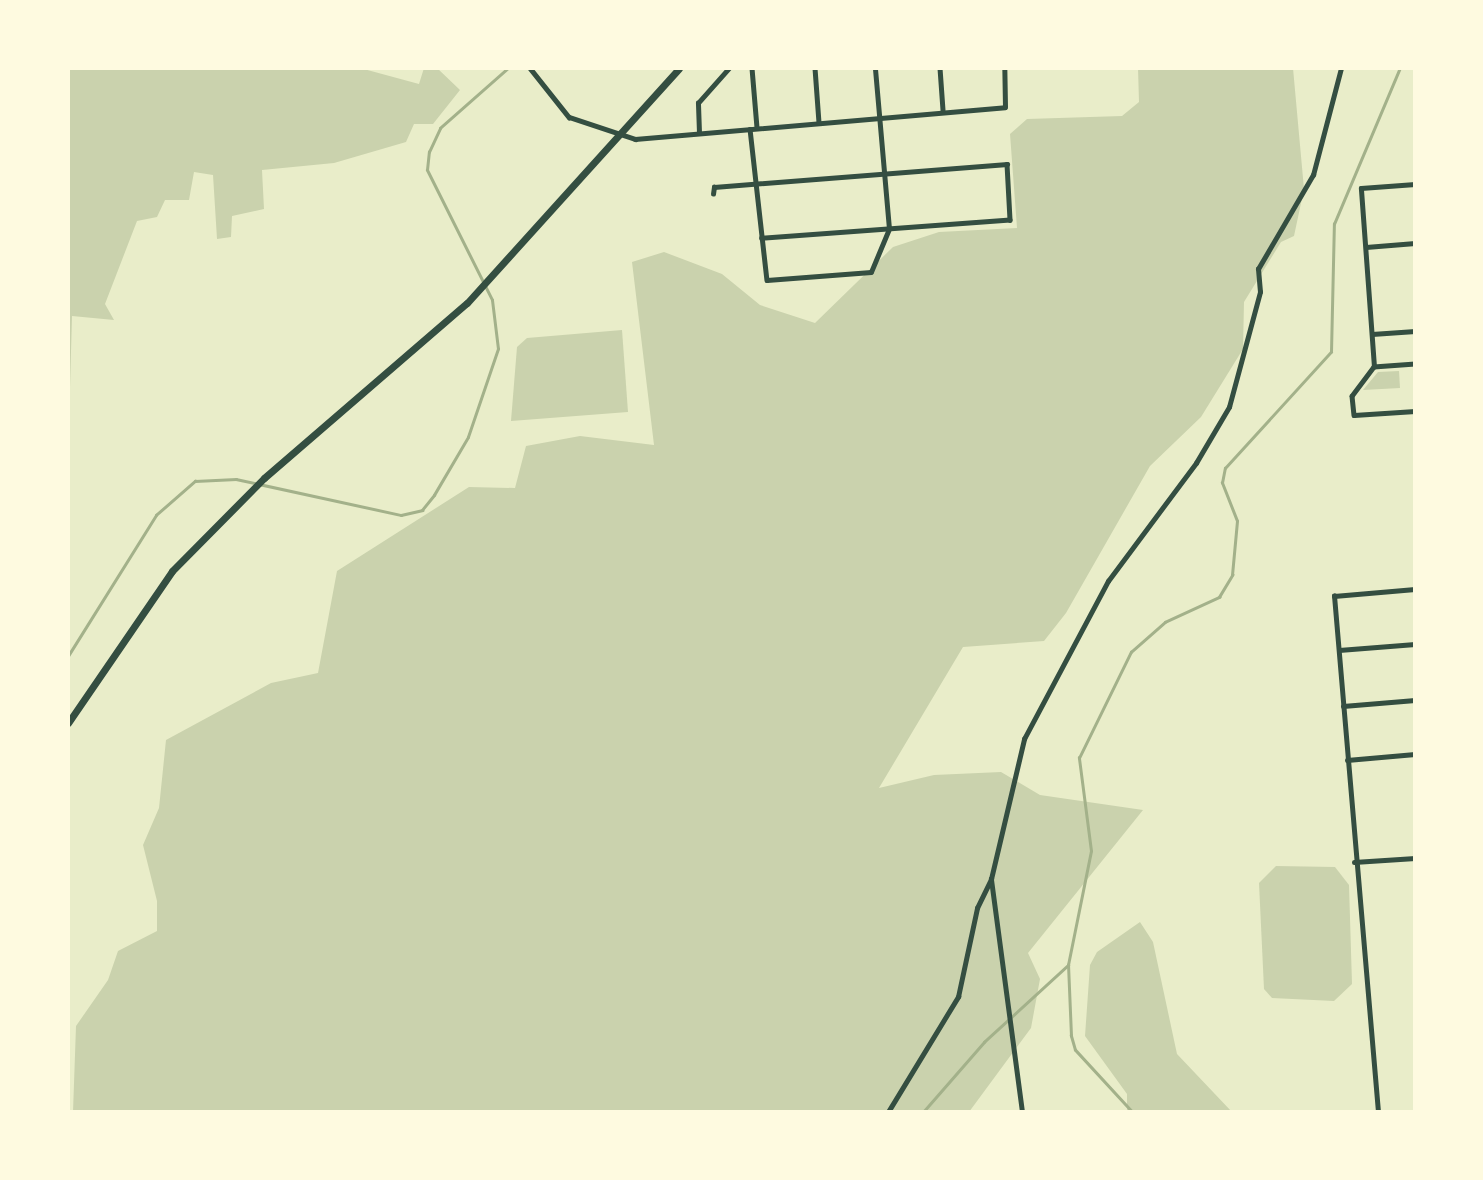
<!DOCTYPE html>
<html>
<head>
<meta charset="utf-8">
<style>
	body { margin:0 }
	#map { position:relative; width:1483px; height:1180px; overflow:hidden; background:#e9edc9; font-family:Barlow,sans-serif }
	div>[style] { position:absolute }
	.green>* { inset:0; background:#cad2ad }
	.stream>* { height:2.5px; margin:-1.25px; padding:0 1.25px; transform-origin:1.25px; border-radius:1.25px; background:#a3b18a }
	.minor>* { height:4.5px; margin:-2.25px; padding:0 2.25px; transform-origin:2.25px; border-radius:2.25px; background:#344e41 }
	.primary>* { height:7px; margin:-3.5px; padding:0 3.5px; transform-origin:3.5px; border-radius:3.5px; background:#344e41 }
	span { translate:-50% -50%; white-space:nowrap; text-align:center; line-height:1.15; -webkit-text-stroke:5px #fefae0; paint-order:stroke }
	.frame { position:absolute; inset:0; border:70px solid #fefae0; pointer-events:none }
</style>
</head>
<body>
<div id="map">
	<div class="green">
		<i style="clip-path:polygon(68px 68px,360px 68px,419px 84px,424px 68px,437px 68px,460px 90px,433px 124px,414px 124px,406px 142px,334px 163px,262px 170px,264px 209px,232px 216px,231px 237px,217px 239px,213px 175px,194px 172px,189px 200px,165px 200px,157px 217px,137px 221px,105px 304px,114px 320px,72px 316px,68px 459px)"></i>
		<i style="clip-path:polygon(1138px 68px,1293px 68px,1304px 189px,1294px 236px,1281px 242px,1244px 302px,1243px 349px,1201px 417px,1150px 466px,1066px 613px,1044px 641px,963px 647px,879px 788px,934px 775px,1001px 772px,1040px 795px,1143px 810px,1028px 953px,1040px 979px,1031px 1028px,969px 1112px,73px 1112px,76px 1026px,108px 980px,118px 951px,157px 931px,157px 901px,143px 845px,159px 808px,166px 740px,271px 683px,318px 673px,337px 571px,469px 487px,515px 488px,526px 446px,580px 436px,654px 445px,632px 262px,664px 252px,722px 274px,760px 305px,815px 323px,893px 247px,939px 232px,1017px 228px,1010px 134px,1027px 119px,1122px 116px,1139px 102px)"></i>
		<i style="clip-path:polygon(622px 330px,628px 412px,511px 421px,517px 347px,527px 338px)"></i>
		<i style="clip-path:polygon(1399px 371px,1400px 388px,1363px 390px,1378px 372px)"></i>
		<i style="clip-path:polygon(1276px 866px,1335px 867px,1349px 885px,1352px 984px,1334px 1001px,1272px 998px,1264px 989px,1259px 883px)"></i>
		<i style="clip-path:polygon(1140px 922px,1153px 942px,1177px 1054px,1232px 1112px,1127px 1112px,1127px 1094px,1085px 1036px,1090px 965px,1097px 952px)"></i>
	</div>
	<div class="stream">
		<i style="left:68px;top:656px;width:166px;rotate:-58deg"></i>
		<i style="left:156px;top:515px;width:52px;rotate:-41.1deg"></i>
		<i style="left:195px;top:481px;width:41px;rotate:-2.8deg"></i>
		<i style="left:236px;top:479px;width:169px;rotate:12.3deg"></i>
		<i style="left:401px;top:515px;width:22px;rotate:-13deg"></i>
		<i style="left:422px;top:510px;width:19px;rotate:-51deg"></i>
		<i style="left:434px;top:495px;width:67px;rotate:-59.6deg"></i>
		<i style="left:468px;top:437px;width:93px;rotate:-71.2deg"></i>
		<i style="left:498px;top:349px;width:49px;rotate:-97deg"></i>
		<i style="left:492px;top:300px;width:145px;rotate:-116.6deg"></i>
		<i style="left:427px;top:170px;width:18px;rotate:-84deg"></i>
		<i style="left:429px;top:152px;width:26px;rotate:-65deg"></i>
		<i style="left:440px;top:128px;width:91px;rotate:-41.4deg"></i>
		<i style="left:923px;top:1112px;width:93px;rotate:-48.9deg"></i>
		<i style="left:984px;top:1042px;width:114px;rotate:-42.5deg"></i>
		<i style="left:1132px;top:1112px;width:84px;rotate:-132.6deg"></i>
		<i style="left:1075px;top:1050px;width:15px;rotate:-106deg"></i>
		<i style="left:1071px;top:1036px;width:71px;rotate:-92.4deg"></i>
		<i style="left:1068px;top:965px;width:116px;rotate:-78.6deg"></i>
		<i style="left:1091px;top:851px;width:94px;rotate:-97.4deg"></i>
		<i style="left:1079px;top:758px;width:118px;rotate:-63.9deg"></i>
		<i style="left:1131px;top:652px;width:45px;rotate:-41.4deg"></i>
		<i style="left:1165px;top:622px;width:60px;rotate:-24.8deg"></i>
		<i style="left:1219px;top:597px;width:26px;rotate:-59deg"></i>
		<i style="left:1232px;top:575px;width:54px;rotate:-84.7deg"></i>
		<i style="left:1237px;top:521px;width:41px;rotate:-111.5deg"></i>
		<i style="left:1222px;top:483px;width:15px;rotate:-79deg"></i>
		<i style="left:1225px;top:468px;width:157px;rotate:-47.6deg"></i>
		<i style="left:1331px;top:352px;width:128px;rotate:-88.7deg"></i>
		<i style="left:1334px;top:224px;width:169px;rotate:-67.1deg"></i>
	</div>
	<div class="minor">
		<i style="left:530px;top:68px;width:63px;rotate:51.5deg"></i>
		<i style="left:569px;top:117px;width:70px;rotate:18.4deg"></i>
		<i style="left:635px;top:139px;width:371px;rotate:-4.9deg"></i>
		<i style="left:1005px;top:107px;width:39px;rotate:-91deg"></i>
		<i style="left:752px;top:68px;width:60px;rotate:85.2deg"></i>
		<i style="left:815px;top:68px;width:55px;rotate:85.8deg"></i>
		<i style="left:940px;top:68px;width:42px;rotate:85.9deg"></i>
		<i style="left:750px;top:129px;width:152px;rotate:83.6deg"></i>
		<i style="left:767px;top:280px;width:104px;rotate:-4.4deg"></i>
		<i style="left:871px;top:272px;width:47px;rotate:-67.3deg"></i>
		<i style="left:889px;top:229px;width:162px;rotate:-95deg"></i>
		<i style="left:699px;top:133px;width:30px;rotate:-92deg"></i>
		<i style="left:698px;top:103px;width:47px;rotate:-48.5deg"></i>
		<i style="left:713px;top:194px;width:7px;rotate:-82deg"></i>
		<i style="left:714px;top:187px;width:294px;rotate:-4.5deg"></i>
		<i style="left:1007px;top:164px;width:56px;rotate:86.9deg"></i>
		<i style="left:1010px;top:220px;width:249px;rotate:175.8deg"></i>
		<i style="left:1366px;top:247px;width:49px;rotate:-4.7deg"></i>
		<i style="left:1372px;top:334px;width:43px;rotate:-4deg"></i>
		<i style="left:1415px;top:364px;width:41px;rotate:175.8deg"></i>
		<i style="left:1374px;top:367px;width:36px;rotate:127deg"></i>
		<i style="left:1352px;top:396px;width:19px;rotate:84deg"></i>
		<i style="left:1354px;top:415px;width:61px;rotate:-3.8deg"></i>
		<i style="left:1374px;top:367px;width:179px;rotate:-94.2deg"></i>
		<i style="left:1361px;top:188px;width:54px;rotate:-4.2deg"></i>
		<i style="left:1339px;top:650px;width:76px;rotate:-4.5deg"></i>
		<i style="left:1343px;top:706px;width:72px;rotate:-4.8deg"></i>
		<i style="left:1347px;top:760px;width:68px;rotate:-5deg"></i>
		<i style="left:1354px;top:862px;width:61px;rotate:-3.8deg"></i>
		<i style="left:888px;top:1112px;width:135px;rotate:-58.7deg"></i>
		<i style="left:958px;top:997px;width:91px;rotate:-77.9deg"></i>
		<i style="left:977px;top:908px;width:32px;rotate:-64deg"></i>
		<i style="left:1022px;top:1112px;width:235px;rotate:-97.6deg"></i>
		<i style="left:991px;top:879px;width:144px;rotate:-76.7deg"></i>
		<i style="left:1024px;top:739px;width:179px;rotate:-62deg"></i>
		<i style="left:1108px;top:581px;width:147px;rotate:-53.3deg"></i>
		<i style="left:1196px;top:463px;width:65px;rotate:-59.5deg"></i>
		<i style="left:1229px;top:407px;width:119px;rotate:-74.9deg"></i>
		<i style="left:1260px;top:292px;width:23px;rotate:-95deg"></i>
		<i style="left:1258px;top:269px;width:109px;rotate:-59.7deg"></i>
		<i style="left:1313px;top:175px;width:111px;rotate:-75.3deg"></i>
		<i style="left:1378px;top:1112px;width:518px;rotate:-94.87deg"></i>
		<i style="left:1334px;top:596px;width:81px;rotate:-4.9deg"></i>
	</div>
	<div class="primary">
		<i style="left:68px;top:723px;width:184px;rotate:-55.6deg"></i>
		<i style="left:172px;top:571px;width:131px;rotate:-45.3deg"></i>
		<i style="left:264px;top:478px;width:268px;rotate:-40.8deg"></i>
		<i style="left:467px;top:303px;width:316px;rotate:-47.9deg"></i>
	</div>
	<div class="frame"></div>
</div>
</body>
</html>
